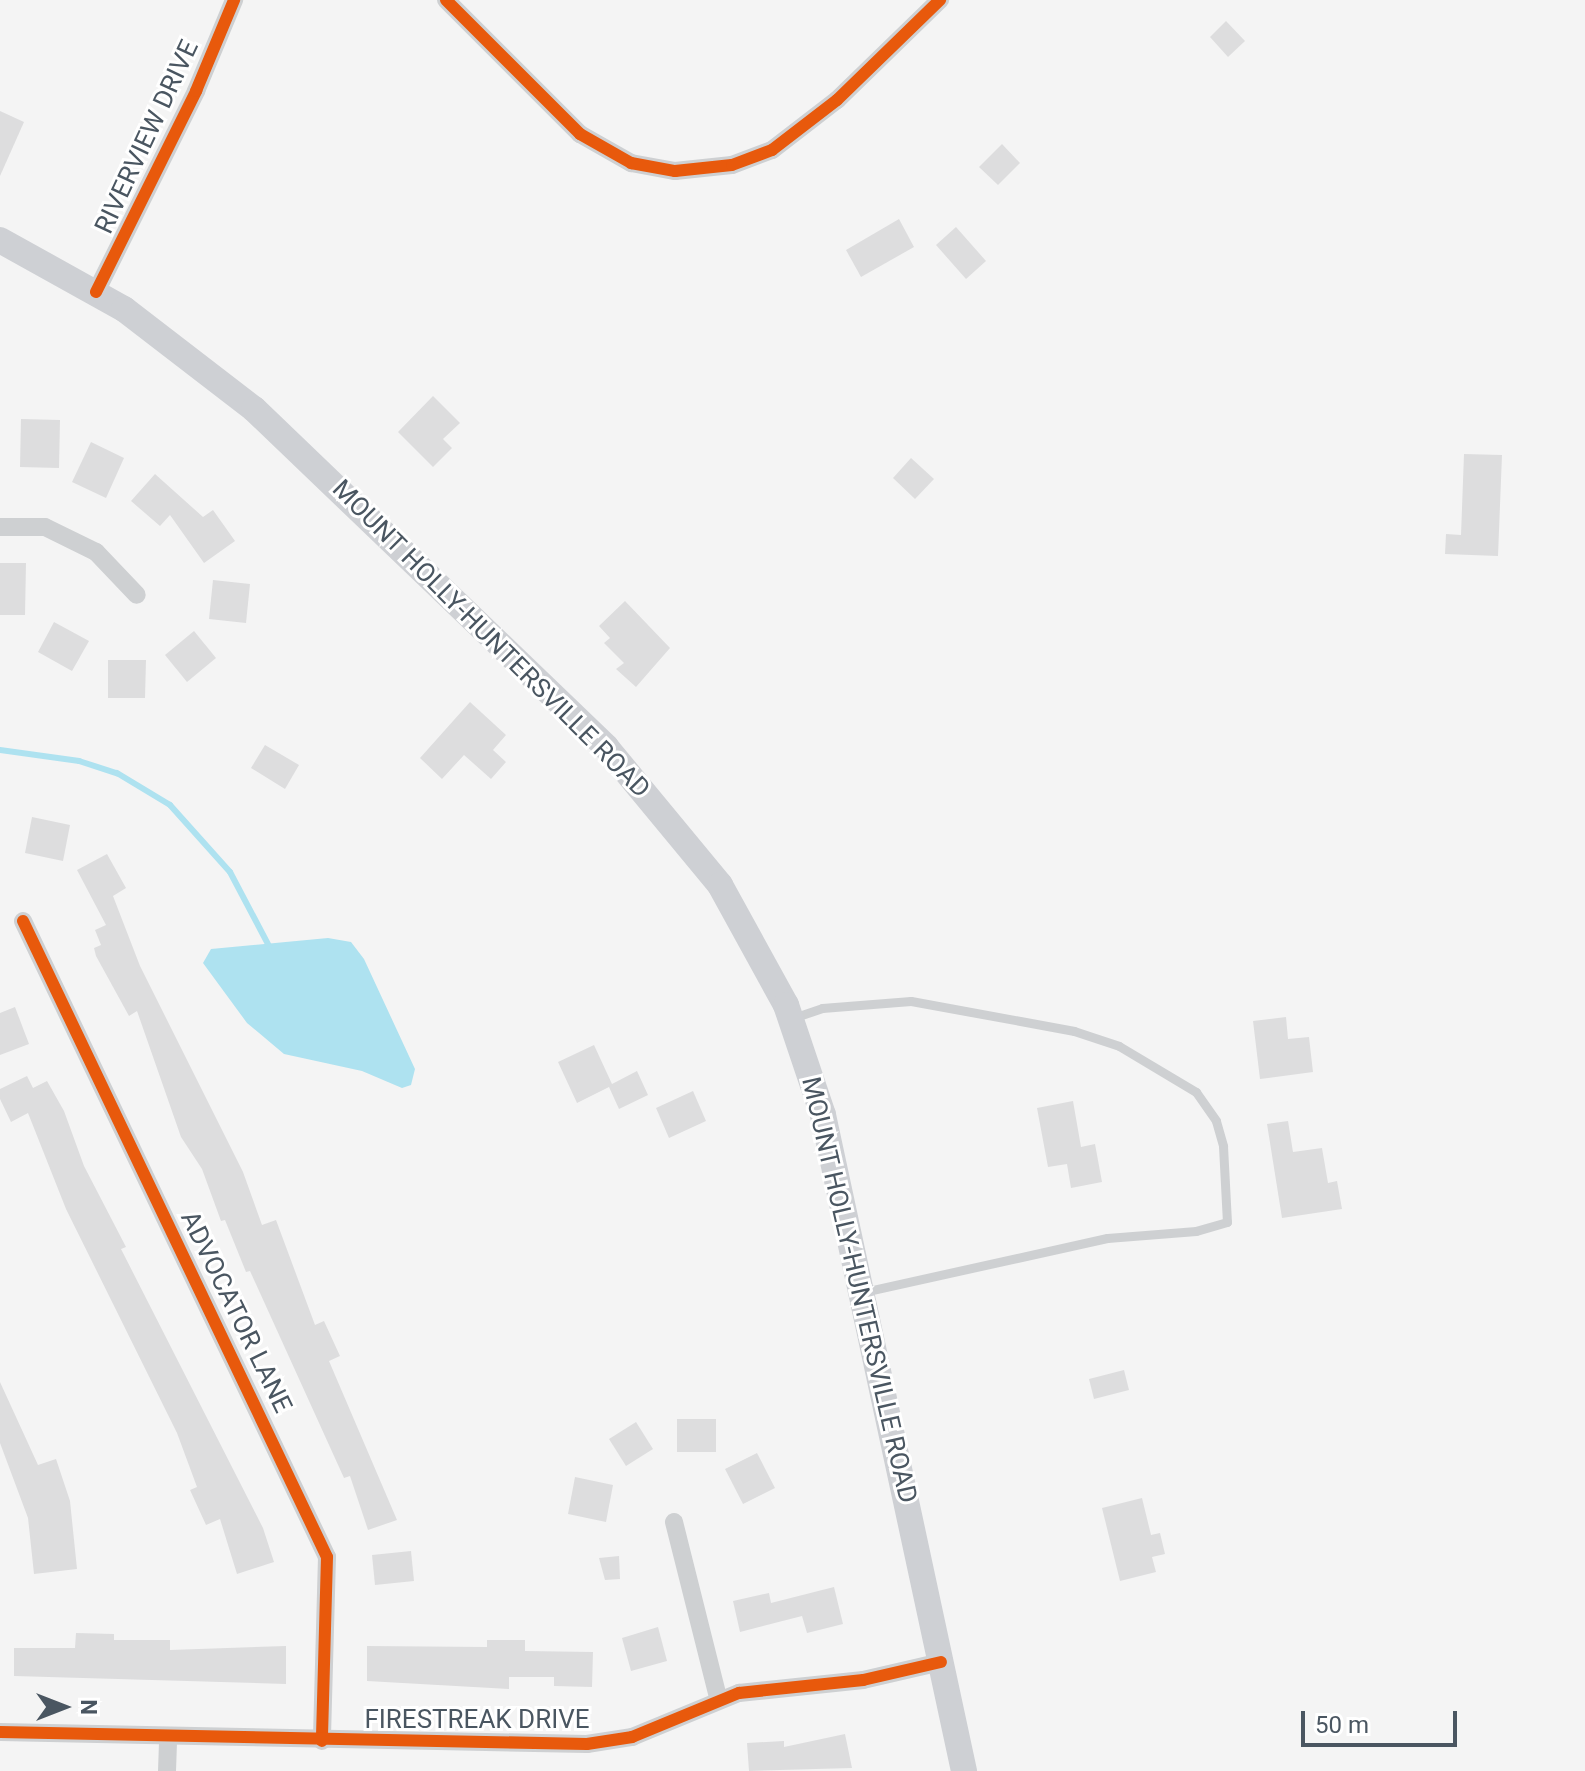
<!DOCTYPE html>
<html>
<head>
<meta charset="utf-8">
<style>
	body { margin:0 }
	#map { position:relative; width:1585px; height:1771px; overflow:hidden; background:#f4f4f4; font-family:Roboto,sans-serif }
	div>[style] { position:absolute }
	.water>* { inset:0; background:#aee2f0 }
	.stream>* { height:6px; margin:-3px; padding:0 3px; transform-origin:3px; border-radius:3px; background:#aee2f0 }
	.building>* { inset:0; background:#ddddde }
	.lane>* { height:9px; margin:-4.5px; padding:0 4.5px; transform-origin:4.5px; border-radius:4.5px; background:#ced0d2 }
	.street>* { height:18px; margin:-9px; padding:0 9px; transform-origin:9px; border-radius:9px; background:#ced0d2 }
	.secondary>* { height:26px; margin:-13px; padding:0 13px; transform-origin:13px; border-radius:13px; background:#ced0d4 }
	.cycleway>* { height:12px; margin:-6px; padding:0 6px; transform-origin:6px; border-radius:6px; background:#e8590c }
	span { translate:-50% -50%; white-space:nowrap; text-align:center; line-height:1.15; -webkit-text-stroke:6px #fff; paint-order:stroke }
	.street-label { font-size:26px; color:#4a5661 }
	.north { position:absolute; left:24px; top:1667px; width:80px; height:80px; -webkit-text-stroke:6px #fff; paint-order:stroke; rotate:90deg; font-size:22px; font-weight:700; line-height:32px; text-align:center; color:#4a5661 }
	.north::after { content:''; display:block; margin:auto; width:28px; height:36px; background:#4a5661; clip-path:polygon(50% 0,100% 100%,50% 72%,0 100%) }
	.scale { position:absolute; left:1301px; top:1711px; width:156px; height:36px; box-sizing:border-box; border:4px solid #4a5661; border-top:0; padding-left:10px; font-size:24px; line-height:28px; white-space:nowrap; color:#4a5661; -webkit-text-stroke:6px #fff; paint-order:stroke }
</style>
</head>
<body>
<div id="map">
	<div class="water">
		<i style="clip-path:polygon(328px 938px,351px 942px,364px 959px,415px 1069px,411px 1085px,402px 1088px,362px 1071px,284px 1054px,247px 1023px,203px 963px,211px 949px)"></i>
	</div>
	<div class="stream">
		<i style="left:0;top:750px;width:80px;rotate:7.9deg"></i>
		<i style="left:79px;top:761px;width:40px;rotate:18deg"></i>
		<i style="left:117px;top:773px;width:62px;rotate:31.1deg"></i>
		<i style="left:170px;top:805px;width:90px;rotate:48.2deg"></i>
		<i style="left:230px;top:872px;width:84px;rotate:62.2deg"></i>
	</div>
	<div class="building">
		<i style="clip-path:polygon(1226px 21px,1245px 41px,1228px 57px,1210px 37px)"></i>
		<i style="clip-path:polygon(0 111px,24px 122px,0 176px)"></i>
		<i style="clip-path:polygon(1002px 144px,1020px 163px,998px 185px,979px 167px)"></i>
		<i style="clip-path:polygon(899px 219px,914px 247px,861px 277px,846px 250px)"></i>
		<i style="clip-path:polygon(956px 227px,986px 261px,966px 279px,936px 245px)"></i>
		<i style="clip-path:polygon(433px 396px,460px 423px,443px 439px,452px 448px,433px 467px,398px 432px)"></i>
		<i style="clip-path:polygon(21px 419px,60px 420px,59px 468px,20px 467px)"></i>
		<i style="clip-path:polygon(91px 442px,124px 458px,106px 498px,72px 482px)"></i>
		<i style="clip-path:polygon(1464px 454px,1502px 455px,1498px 556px,1445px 554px,1446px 534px,1461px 535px)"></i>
		<i style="clip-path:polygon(911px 458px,934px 479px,915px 499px,893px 478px)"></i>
		<i style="clip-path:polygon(155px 474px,203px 517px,213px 510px,235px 541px,204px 563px,170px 515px,160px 526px,131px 501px)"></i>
		<i style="clip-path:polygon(0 563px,26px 563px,25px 615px,0 615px)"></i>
		<i style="clip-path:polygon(213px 580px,250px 584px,246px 623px,209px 619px)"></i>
		<i style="clip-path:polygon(625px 601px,670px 648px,636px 687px,616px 669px,624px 663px,604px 643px,610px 638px,599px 626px)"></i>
		<i style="clip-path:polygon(54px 622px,89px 641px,72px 671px,38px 652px)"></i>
		<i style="clip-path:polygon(194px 631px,216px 658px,187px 682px,165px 655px)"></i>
		<i style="clip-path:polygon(108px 660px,146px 660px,145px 698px,108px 698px)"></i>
		<i style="clip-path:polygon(470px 702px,506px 735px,493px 750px,506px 762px,491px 779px,464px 755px,442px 779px,420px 758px)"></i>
		<i style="clip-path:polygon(265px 745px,299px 765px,285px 789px,251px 768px)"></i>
		<i style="clip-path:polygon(32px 817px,70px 825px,63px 861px,25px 853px)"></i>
		<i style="clip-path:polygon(107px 854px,126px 888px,113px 896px,140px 966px,243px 1172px,262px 1225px,276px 1220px,315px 1325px,324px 1321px,340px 1356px,329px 1361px,397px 1520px,368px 1530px,350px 1476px,344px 1478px,250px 1271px,246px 1272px,225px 1220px,221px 1221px,202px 1169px,181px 1137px,137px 1011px,129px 1016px,96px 956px,94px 948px,101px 945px,95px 930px,106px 925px,77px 870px)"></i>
		<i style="clip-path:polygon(15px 1007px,29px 1044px,0 1055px,0 1013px)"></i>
		<i style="clip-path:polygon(1286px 1017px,1288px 1039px,1309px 1037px,1313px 1072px,1260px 1079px,1253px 1021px)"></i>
		<i style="clip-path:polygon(594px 1045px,612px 1084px,637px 1071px,648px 1095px,619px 1109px,609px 1087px,577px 1103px,558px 1062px)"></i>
		<i style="clip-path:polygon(27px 1076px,33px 1088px,47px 1081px,64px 1111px,84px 1166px,126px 1247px,121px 1249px,263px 1528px,274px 1562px,237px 1574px,220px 1519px,206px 1525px,190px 1490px,197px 1487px,177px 1433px,66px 1209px,28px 1113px,11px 1122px,0 1099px,0 1089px)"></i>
		<i style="clip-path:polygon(693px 1091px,706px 1121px,669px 1138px,656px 1108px)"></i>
		<i style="clip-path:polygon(1073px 1101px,1081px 1147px,1095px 1144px,1102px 1182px,1071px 1188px,1067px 1164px,1048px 1167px,1037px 1108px)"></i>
		<i style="clip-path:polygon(1288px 1121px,1293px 1152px,1322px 1148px,1328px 1183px,1337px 1181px,1342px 1209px,1282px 1218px,1267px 1124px)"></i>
		<i style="clip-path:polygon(1124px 1370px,1129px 1390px,1094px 1399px,1089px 1379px)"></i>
		<i style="clip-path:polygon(0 1382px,38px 1465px,56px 1459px,70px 1501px,77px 1569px,34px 1574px,28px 1518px,0 1443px)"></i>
		<i style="clip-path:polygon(677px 1419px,716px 1419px,716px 1452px,677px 1452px)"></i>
		<i style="clip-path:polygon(636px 1422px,653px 1449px,626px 1466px,609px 1439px)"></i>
		<i style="clip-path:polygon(757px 1453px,775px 1488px,743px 1504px,725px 1469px)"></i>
		<i style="clip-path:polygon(575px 1477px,613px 1485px,606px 1522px,568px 1514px)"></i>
		<i style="clip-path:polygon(1142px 1498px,1151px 1535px,1160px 1533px,1165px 1554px,1152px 1557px,1156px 1572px,1120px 1581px,1102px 1508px)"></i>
		<i style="clip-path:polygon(411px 1551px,414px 1581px,375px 1585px,372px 1555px)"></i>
		<i style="clip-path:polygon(619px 1556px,620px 1579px,605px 1580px,599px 1558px)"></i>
		<i style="clip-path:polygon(834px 1587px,843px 1624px,807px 1633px,802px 1616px,740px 1632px,733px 1601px,769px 1593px,771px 1603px)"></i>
		<i style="clip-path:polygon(658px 1627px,667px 1661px,631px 1671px,622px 1638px)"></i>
		<i style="clip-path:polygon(76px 1633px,114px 1634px,114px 1640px,170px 1640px,170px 1650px,286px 1646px,286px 1684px,14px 1676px,14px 1648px,75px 1648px)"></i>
		<i style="clip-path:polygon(487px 1640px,525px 1640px,525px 1651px,593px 1652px,592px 1687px,554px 1686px,554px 1677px,509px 1677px,509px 1689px,367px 1681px,367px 1646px,487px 1647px)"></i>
		<i style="clip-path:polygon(845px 1734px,852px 1768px,749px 1771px,747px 1743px,784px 1741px,784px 1747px)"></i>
	</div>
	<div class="lane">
		<i style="left:793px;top:1018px;width:31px;rotate:-19deg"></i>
		<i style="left:822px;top:1008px;width:89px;rotate:-4.5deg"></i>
		<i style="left:911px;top:1001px;width:166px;rotate:10.4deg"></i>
		<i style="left:1074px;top:1031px;width:47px;rotate:18.4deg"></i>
		<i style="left:1119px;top:1046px;width:90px;rotate:30.9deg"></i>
		<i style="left:1196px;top:1092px;width:35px;rotate:55deg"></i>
		<i style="left:1216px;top:1121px;width:26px;rotate:74deg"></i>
		<i style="left:1223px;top:1146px;width:76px;rotate:87deg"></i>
		<i style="left:1227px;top:1222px;width:32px;rotate:164deg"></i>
		<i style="left:1196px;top:1231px;width:89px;rotate:175.5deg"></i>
		<i style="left:1107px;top:1238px;width:250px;rotate:167.5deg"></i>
	</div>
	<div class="street">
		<i style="left:446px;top:0;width:190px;rotate:45deg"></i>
		<i style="left:580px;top:134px;width:59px;rotate:29.6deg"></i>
		<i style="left:631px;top:163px;width:45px;rotate:10.3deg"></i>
		<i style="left:675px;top:171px;width:57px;rotate:-6deg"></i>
		<i style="left:732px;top:165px;width:43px;rotate:-20.6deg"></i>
		<i style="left:772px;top:150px;width:82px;rotate:-37.6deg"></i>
		<i style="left:837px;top:100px;width:144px;rotate:-44.2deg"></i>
		<i style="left:96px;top:292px;width:225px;rotate:-63.5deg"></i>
		<i style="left:196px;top:91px;width:99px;rotate:-67.3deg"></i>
		<i style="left:0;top:527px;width:45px"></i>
		<i style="left:45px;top:527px;width:57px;rotate:26.1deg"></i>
		<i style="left:96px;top:552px;width:59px;rotate:46.4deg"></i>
		<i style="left:23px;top:921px;width:705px;rotate:64.45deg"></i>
		<i style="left:327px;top:1557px;width:184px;rotate:91.6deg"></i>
		<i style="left:674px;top:1522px;width:180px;rotate:75.9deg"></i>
		<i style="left:0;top:1732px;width:587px;rotate:1.17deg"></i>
		<i style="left:587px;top:1744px;width:46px;rotate:-8.8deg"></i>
		<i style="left:632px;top:1737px;width:116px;rotate:-22.4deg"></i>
		<i style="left:739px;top:1693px;width:125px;rotate:-6deg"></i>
		<i style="left:863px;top:1680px;width:80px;rotate:-13deg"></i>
		<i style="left:167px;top:1771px;width:33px;rotate:-88deg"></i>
	</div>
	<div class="secondary">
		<i style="left:0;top:240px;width:142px;rotate:29.1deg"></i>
		<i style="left:124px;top:309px;width:164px;rotate:37.6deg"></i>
		<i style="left:254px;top:409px;width:488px;rotate:43.8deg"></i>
		<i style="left:606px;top:747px;width:179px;rotate:50.4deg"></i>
		<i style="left:720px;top:885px;width:137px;rotate:61.2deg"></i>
		<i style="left:786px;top:1005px;width:116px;rotate:71.4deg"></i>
		<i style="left:823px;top:1115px;width:671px;rotate:77.87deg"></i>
	</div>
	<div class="cycleway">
		<i style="left:446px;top:0;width:190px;rotate:45deg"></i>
		<i style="left:580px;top:134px;width:59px;rotate:29.6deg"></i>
		<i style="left:631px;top:163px;width:45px;rotate:10.3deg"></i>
		<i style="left:675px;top:171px;width:57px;rotate:-6deg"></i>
		<i style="left:732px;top:165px;width:43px;rotate:-20.6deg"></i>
		<i style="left:772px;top:150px;width:82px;rotate:-37.6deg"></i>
		<i style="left:837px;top:100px;width:144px;rotate:-44.2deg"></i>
		<i style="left:96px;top:292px;width:225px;rotate:-63.5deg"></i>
		<i style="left:196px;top:91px;width:99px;rotate:-67.3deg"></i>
		<i style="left:23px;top:921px;width:705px;rotate:64.45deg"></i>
		<i style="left:327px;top:1557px;width:184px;rotate:91.6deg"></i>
		<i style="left:0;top:1732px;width:587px;rotate:1.17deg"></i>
		<i style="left:587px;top:1744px;width:46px;rotate:-8.8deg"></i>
		<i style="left:632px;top:1737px;width:116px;rotate:-22.4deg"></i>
		<i style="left:739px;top:1693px;width:125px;rotate:-6deg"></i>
		<i style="left:863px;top:1680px;width:80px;rotate:-13deg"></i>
	</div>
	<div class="street-label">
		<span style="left:147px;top:137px;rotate:-65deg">RIVERVIEW DRIVE</span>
		<span style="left:491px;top:639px;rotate:45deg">MOUNT HOLLY-HUNTERSVILLE ROAD</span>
		<span style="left:859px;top:1290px;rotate:77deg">MOUNT HOLLY-HUNTERSVILLE ROAD</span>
		<span style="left:236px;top:1312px;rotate:64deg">ADVOCATOR LANE</span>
		<span style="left:477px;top:1720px">FIRESTREAK DRIVE</span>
	</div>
	<div class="north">N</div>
	<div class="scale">50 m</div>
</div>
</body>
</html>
